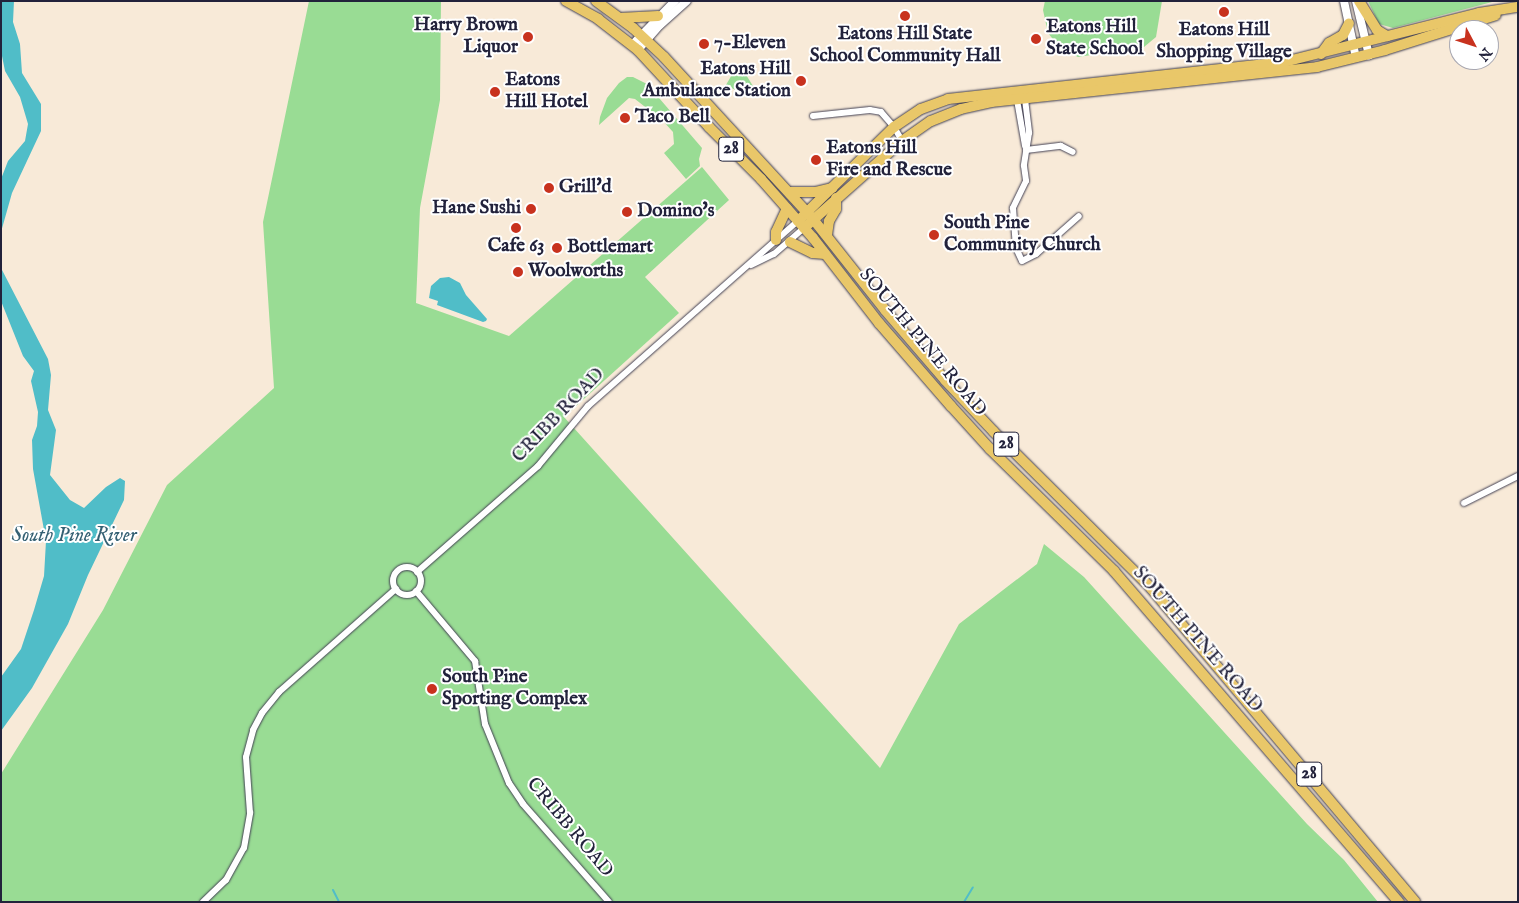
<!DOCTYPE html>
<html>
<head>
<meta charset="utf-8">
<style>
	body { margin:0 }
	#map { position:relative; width:1519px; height:903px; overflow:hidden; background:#f8ead8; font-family:"IM FELL English",serif }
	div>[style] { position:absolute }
	.green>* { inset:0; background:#99dc94 }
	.water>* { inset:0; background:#50bdc8 }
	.stream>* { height:2px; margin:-1px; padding:0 1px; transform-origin:1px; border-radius:1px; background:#50bdc8 }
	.roads { filter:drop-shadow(0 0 1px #424053) drop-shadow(0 0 1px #424053) }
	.minor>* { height:6px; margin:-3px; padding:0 3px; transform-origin:3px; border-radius:3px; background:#fff }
	.minor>.ring { margin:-3px; padding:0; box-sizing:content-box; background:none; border:6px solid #fff; border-radius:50% }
	.tertiary>* { height:8px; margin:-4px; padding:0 4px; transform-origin:4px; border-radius:4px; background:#fff }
	.primary>* { height:10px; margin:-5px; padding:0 5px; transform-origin:5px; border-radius:5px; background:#e9c769 }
	.trunk>* { height:10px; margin:-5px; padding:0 5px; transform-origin:5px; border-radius:5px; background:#e9c769 }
	.dots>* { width:14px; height:14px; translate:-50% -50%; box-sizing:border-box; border:2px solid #fff; border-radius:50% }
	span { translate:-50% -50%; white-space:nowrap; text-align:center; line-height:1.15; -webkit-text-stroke:4px #fff; paint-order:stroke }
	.shield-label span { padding:1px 4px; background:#fff; border:1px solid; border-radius:4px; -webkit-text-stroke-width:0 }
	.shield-label { font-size:18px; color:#22223b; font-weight:700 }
	.poi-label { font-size:19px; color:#22223b; font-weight:700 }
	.right { translate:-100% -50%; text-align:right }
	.left { translate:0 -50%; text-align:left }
	.street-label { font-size:19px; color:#22223b }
	.water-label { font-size:20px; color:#346073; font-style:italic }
	.frame { position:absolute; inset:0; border:2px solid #22223b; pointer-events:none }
	.north { position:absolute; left:1449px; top:20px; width:50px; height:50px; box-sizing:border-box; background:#fff; border:1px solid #a7a7b1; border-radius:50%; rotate:130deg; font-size:14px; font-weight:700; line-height:20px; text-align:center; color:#22223b }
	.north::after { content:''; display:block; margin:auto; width:18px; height:22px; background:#c8321e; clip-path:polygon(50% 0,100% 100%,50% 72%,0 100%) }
</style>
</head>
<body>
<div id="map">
	<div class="green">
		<i style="clip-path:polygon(309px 1px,441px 1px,440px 100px,420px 208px,416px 303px,509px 336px,702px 167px,729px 200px,645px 277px,679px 313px,564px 417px,880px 768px,959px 624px,1037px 564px,1044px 544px,1084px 577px,1307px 824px,1344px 860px,1378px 902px,1px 902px,1px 774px,103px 610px,167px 485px,274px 388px,263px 222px)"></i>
		<i style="clip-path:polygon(1045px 1px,1162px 1px,1156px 37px,1144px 47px,1078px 57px,1060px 48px,1048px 33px,1043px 10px)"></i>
		<i style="clip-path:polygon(1368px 1px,1496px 1px,1393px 28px,1379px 24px)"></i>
		<i style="clip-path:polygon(743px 70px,753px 86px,743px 94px,726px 85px,734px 71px)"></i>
		<i style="clip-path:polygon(627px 77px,633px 77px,647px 84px,702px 148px,699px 159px,700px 166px,686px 179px,664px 153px,674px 144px,673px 132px,663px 121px,635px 99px,629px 98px,599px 125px,600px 117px,607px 98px,619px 83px)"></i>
	</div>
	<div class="water">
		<i style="clip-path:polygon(1px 1px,14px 1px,13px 22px,20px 44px,22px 73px,41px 104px,41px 131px,12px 193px,1px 232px,1px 179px,8px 161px,25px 141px,28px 124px,20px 97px,5px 71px,1px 51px)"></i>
		<i style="clip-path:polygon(1px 268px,48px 359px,51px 375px,48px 410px,56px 430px,50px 475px,70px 500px,84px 508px,106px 487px,120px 478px,125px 481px,124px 500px,88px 575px,68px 624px,32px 688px,1px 731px,1px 677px,21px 649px,34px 610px,44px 576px,46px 541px,33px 469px,32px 440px,37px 426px,38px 412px,31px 381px,34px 371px,23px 356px,1px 301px)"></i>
		<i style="clip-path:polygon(449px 277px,460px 283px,466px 295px,487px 319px,486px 321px,483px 322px,437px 305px,438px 301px,429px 298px,431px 286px,440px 278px)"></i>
	</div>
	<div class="stream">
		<i style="left:333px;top:890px;width:13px;rotate:63deg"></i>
		<i style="left:964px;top:902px;width:17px;rotate:-59deg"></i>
	</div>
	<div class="roads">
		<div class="minor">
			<i style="left:1025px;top:99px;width:34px;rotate:83deg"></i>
			<i style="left:1029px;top:133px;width:33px;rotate:99deg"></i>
			<i style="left:1024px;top:166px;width:15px;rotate:82deg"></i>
			<i style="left:1026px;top:181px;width:30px;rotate:116deg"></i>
			<i style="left:1013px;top:208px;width:40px;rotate:85.7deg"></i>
			<i style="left:1016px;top:248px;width:14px;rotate:65deg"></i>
			<i style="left:1022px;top:261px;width:16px;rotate:-27deg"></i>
			<i style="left:1036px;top:254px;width:57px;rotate:-41.5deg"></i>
			<i style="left:1017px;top:100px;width:47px;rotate:80.1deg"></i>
			<i style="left:813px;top:116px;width:57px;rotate:-6deg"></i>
			<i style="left:870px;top:110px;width:11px;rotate:10deg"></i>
			<i style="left:881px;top:112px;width:20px;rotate:49deg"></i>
			<i style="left:894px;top:127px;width:16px;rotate:60deg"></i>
			<i style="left:1026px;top:150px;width:35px;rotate:-7deg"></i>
			<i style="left:1061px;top:146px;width:13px;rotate:27deg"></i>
			<i style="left:751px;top:265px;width:25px;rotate:-26deg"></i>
			<i style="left:774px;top:254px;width:40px;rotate:-41deg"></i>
			<i style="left:1464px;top:503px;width:60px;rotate:-26.6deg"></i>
			<i class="ring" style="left:393px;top:567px;width:22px;height:22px"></i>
			<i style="left:417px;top:572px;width:161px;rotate:-41.2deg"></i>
			<i style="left:538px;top:466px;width:78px;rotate:-50.2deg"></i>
			<i style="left:588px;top:406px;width:280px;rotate:-41.4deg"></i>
			<i style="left:416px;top:591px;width:92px;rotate:49.9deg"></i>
			<i style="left:475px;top:661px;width:64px;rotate:81deg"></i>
			<i style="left:485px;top:724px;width:64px;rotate:67.9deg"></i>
			<i style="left:509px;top:783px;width:25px;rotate:56deg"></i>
			<i style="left:523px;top:804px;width:130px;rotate:48.7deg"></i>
			<i style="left:203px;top:902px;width:32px;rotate:-44deg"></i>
			<i style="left:226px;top:880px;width:37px;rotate:-61deg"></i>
			<i style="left:244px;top:848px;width:36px;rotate:-80deg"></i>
			<i style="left:250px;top:813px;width:56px;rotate:-94.1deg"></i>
			<i style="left:246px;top:757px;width:28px;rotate:-75deg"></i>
			<i style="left:253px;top:730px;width:19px;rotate:-62deg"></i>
			<i style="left:262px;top:713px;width:27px;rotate:-51deg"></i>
			<i style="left:279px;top:692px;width:156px;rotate:-41.4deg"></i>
		</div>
		<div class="tertiary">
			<i style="left:1344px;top:1px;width:58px;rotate:78.1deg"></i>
			<i style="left:1356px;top:1px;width:56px;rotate:76.5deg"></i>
			<i style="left:632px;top:45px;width:62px;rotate:-45.7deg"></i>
			<i style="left:638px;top:50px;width:33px;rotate:-49deg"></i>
			<i style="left:660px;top:25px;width:36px;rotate:-42deg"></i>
		</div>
		<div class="primary">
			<i style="left:1359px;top:1px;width:34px;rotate:58deg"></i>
			<i style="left:1377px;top:30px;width:12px;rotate:31deg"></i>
			<i style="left:1321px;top:54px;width:14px;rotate:-54deg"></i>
			<i style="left:1329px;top:43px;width:16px;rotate:-30deg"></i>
			<i style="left:1343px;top:35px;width:13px;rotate:-63deg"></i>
			<i style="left:798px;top:221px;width:134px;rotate:-44.4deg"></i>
			<i style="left:894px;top:127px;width:32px;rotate:-34deg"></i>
			<i style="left:921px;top:109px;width:29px;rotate:-20deg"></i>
			<i style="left:948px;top:99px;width:338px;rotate:-6.3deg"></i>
			<i style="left:1284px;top:62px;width:201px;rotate:-14.1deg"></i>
			<i style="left:1479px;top:13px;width:39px;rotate:-9deg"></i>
			<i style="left:804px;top:228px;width:131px;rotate:-41.6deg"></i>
			<i style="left:902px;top:141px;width:35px;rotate:-35deg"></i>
			<i style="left:931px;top:121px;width:32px;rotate:-22deg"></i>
			<i style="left:961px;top:109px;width:31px;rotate:-13deg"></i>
			<i style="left:991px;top:102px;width:328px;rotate:-6.1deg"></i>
			<i style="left:1317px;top:67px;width:70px;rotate:-14deg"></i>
			<i style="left:1385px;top:50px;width:116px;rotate:-17.5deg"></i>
		</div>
		<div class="trunk">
			<i style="left:566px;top:1px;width:37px;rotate:29deg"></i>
			<i style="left:598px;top:19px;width:51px;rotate:37.8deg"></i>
			<i style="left:638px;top:50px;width:105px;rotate:47.3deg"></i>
			<i style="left:709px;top:127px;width:74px;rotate:45deg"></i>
			<i style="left:761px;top:179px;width:79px;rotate:48.6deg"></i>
			<i style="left:813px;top:238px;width:108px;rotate:52.2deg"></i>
			<i style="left:879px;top:323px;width:110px;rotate:49.1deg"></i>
			<i style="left:951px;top:406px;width:58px;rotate:47.8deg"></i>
			<i style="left:990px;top:449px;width:174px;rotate:44.5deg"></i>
			<i style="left:1114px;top:571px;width:437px;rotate:49.3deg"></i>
			<i style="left:596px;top:1px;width:46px;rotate:36.1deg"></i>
			<i style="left:633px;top:28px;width:42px;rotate:43.1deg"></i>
			<i style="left:664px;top:57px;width:220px;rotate:47.4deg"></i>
			<i style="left:813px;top:219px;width:116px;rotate:51.6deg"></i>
			<i style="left:885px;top:310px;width:92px;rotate:49.4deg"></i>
			<i style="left:945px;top:380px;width:71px;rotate:46.7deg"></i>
			<i style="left:994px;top:432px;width:221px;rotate:44.8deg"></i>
			<i style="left:1151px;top:588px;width:410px;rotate:49.9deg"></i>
			<i style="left:620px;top:18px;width:38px;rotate:-3deg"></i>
			<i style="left:790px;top:192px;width:25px"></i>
			<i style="left:815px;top:192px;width:18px;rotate:-13deg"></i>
			<i style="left:827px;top:235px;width:14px;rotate:-82deg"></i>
			<i style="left:829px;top:221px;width:14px;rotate:-60deg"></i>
			<i style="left:836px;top:209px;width:11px;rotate:-90deg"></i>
			<i style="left:776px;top:240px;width:8px;rotate:-90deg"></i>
			<i style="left:776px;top:232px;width:26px;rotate:-65deg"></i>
			<i style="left:790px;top:242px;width:25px;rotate:26deg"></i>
			<i style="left:813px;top:253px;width:12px;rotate:5deg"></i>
		</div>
	</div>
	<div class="dots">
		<i style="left:1224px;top:12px;background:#c8321e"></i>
		<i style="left:905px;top:16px;background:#c8321e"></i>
		<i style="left:528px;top:37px;background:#c8321e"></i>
		<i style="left:1036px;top:39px;background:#c8321e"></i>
		<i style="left:704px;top:44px;background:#c8321e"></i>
		<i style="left:801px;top:81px;background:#c8321e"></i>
		<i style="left:495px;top:92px;background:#c8321e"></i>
		<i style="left:625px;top:118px;background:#c8321e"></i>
		<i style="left:816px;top:160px;background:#c8321e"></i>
		<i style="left:549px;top:188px;background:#c8321e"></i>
		<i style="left:531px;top:209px;background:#c8321e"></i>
		<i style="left:627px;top:212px;background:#c8321e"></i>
		<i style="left:516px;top:228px;background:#c8321e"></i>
		<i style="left:934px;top:235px;background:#c8321e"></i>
		<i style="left:557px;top:248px;background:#c8321e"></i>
		<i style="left:518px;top:272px;background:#c8321e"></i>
		<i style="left:432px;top:689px;background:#c8321e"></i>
	</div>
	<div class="shield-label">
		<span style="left:731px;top:149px">28</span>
		<span style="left:1006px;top:444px">28</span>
		<span style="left:1309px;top:774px">28</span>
	</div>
	<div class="poi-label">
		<span class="right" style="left:518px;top:37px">Harry Brown<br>Liquor</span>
		<span class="left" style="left:1046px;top:39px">Eatons Hill<br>State School</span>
		<span style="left:1224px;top:42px">Eatons Hill<br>Shopping Village</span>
		<span style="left:905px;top:46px">Eatons Hill State<br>School Community Hall</span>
		<span class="left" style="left:714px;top:44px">7-Eleven</span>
		<span class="right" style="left:791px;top:81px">Eatons Hill<br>Ambulance Station</span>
		<span class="left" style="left:505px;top:92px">Eatons<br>Hill Hotel</span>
		<span class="left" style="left:635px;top:118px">Taco Bell</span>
		<span class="left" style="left:826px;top:160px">Eatons Hill<br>Fire and Rescue</span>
		<span class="left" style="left:559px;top:188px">Grill'd</span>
		<span class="right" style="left:521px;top:209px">Hane Sushi</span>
		<span class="left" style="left:637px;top:212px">Domino's</span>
		<span class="left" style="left:944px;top:235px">South Pine<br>Community Church</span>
		<span style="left:516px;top:247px">Cafe 63</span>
		<span class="left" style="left:567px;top:248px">Bottlemart</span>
		<span class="left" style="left:528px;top:272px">Woolworths</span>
		<span class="left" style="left:442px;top:689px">South Pine<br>Sporting Complex</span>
	</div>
	<div class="street-label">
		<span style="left:922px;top:343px;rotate:50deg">SOUTH PINE ROAD</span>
		<span style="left:559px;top:416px;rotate:-46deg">CRIBB ROAD</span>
		<span style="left:1197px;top:640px;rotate:49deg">SOUTH PINE ROAD</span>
		<span style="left:569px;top:828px;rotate:50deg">CRIBB ROAD</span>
	</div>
	<div class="water-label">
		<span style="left:74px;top:535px">South Pine River</span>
	</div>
	<div class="frame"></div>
	<div class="north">N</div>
</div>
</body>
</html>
